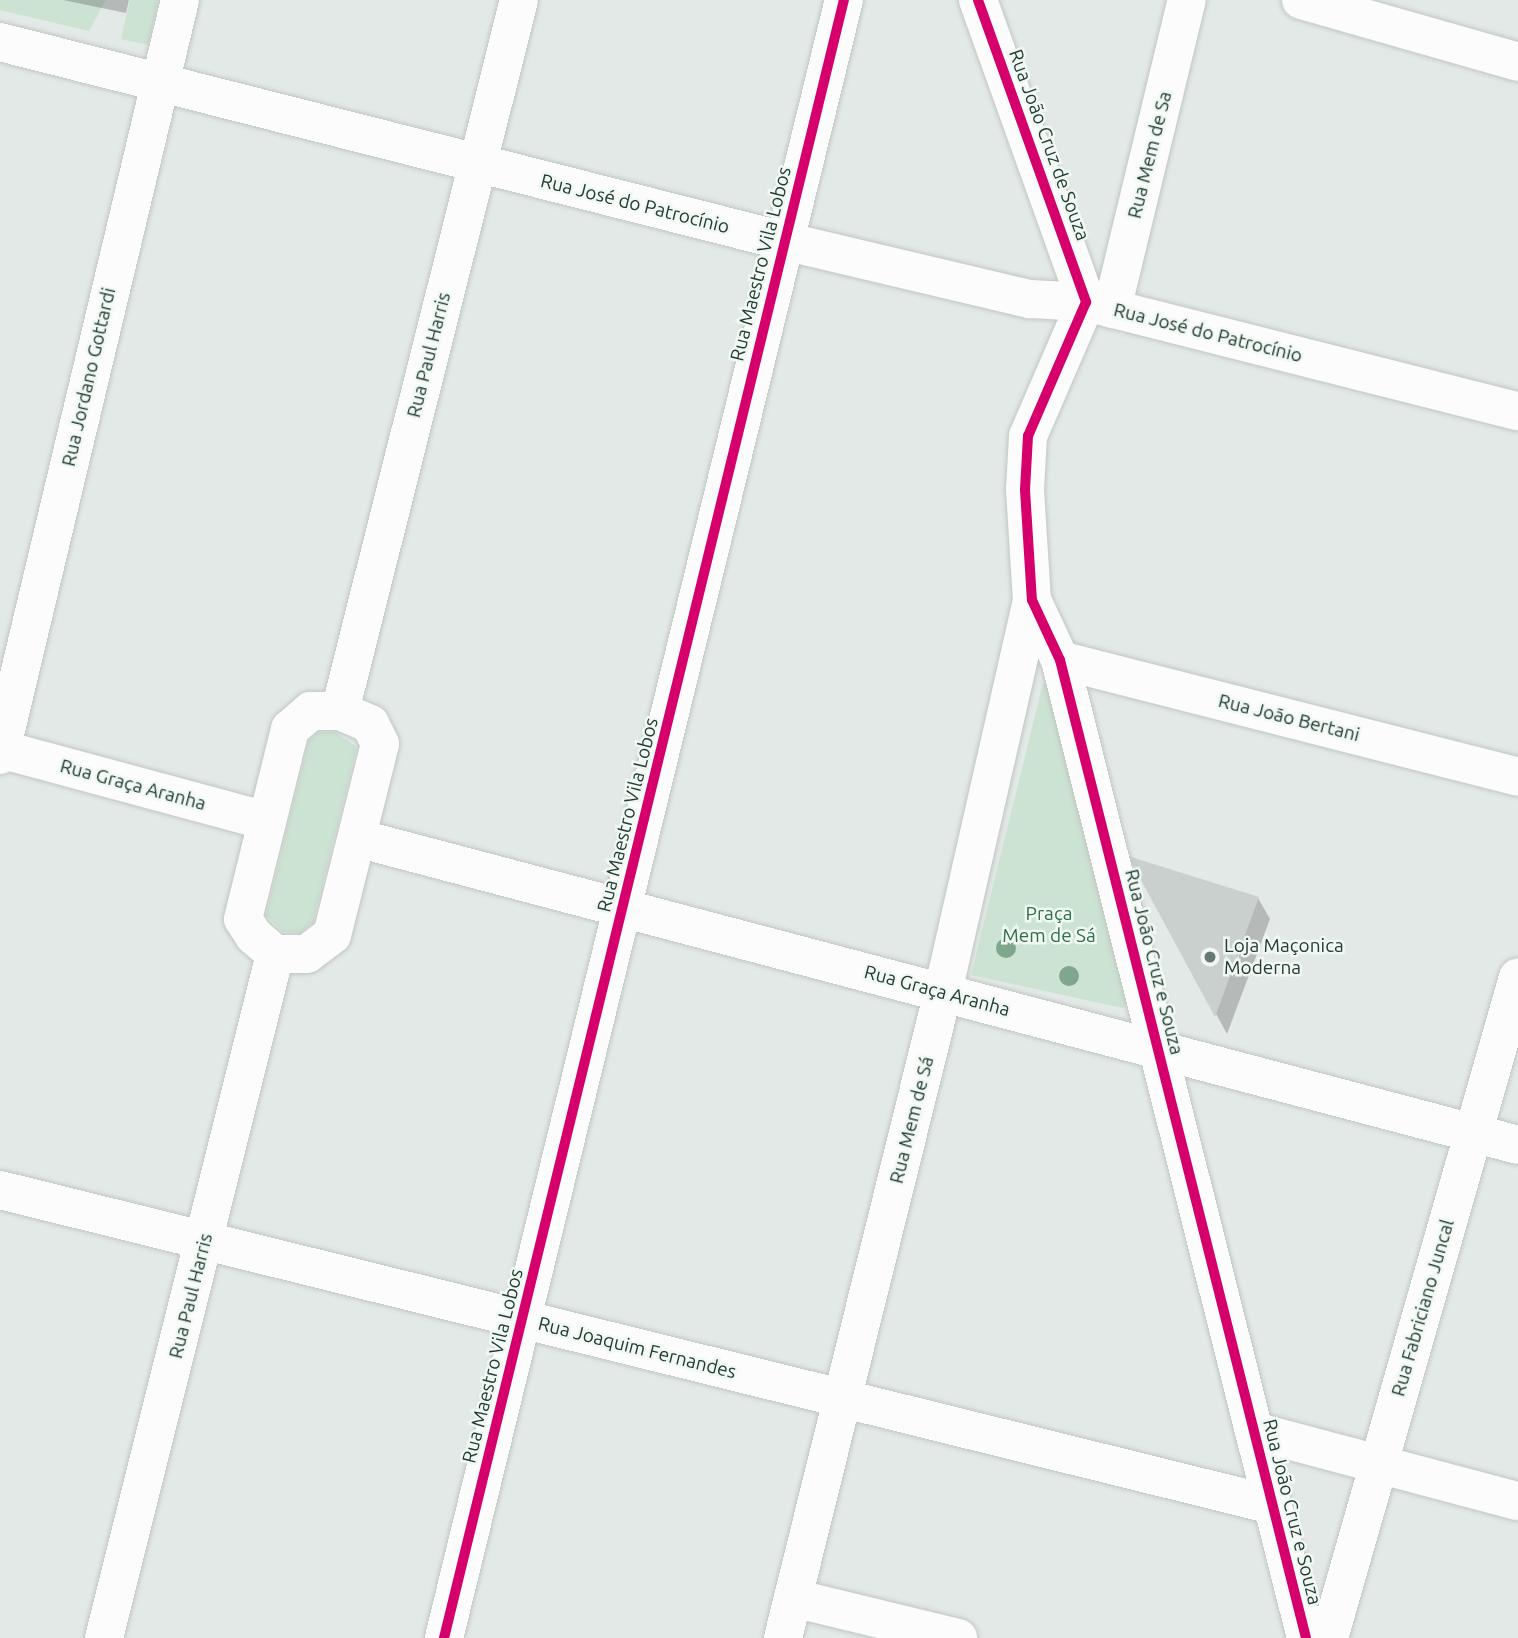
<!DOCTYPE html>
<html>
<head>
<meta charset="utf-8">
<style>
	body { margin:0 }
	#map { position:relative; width:1518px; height:1638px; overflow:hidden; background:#e3e9e6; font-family:Ubuntu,sans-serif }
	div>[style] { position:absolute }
	.green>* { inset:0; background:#cce2d2 }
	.shadow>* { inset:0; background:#0003 }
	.building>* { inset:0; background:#cad0cd }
	.roads { filter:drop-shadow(0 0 2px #c0c6c3) drop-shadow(0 0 2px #c0c6c3) }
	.street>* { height:38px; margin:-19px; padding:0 19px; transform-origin:19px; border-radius:19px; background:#fbfcfb }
	.cycleway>* { height:10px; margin:-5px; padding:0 5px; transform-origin:5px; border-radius:5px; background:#d6006c }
	.trees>* { width:20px; height:20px; margin:-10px; border-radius:50%; background:#7fa78d }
	.dots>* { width:19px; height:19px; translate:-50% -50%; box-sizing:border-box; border:4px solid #f1f8f4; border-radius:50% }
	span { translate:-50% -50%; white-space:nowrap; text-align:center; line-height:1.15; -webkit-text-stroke:5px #f1f8f4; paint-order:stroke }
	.street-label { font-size:19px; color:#223c33 }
	.park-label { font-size:19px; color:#2d7144 }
	.poi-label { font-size:19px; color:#223c33 }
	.left { translate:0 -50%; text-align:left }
</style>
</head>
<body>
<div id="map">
	<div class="green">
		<i style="clip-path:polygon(0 0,106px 0,89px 31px,0 10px)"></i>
		<i style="clip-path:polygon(130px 0,159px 0,148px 45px,121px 39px)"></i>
		<i style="clip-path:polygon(1043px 683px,1057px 683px,1132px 1000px,1123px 1008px,971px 975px)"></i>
		<i style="clip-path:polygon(319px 732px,335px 732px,357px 747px,313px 923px,300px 933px,283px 932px,266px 915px,309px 740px)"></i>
	</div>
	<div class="shadow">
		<i style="clip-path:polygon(63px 0,129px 0,126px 13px)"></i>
		<i style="clip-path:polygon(1132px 859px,1258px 898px,1270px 919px,1227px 1034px)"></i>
	</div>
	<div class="building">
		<i style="clip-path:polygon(1128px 856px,1259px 897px,1215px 1017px)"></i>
	</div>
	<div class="roads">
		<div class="street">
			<i style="left:978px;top:0;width:321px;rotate:70.3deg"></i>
			<i style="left:1086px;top:302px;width:146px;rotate:113.4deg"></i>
			<i style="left:1028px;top:436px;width:54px;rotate:93.2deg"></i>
			<i style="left:1025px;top:490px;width:110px;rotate:86.4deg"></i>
			<i style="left:1032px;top:600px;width:66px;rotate:65deg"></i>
			<i style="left:1060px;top:660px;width:1008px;rotate:75.88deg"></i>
			<i style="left:1301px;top:0;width:226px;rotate:15.9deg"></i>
			<i style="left:0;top:42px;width:809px;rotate:14.24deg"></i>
			<i style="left:784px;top:241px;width:253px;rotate:13.3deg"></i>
			<i style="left:1030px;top:299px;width:56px;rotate:3.1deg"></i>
			<i style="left:1086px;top:302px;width:446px;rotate:14.2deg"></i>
			<i style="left:1112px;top:309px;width:318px;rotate:-76.4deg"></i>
			<i style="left:1060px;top:660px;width:473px;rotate:14.3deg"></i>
			<i style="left:311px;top:711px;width:29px"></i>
			<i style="left:340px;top:711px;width:33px;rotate:23deg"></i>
			<i style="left:370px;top:724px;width:22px;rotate:63deg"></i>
			<i style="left:380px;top:744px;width:197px;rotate:104.1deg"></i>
			<i style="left:332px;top:935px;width:31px;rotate:143deg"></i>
			<i style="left:307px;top:954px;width:32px;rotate:180deg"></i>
			<i style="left:275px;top:954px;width:28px;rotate:-139deg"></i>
			<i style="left:254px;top:936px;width:20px;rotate:-123deg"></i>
			<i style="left:243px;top:919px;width:196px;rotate:-76.1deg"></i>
			<i style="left:290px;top:729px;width:28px;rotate:-41deg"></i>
			<i style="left:340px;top:711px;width:733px;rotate:-75.87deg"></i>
			<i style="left:0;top:749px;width:276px;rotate:15.1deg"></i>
			<i style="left:0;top:755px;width:776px;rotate:-76.59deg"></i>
			<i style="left:357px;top:838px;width:1201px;rotate:14.81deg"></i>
			<i style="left:0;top:1190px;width:1311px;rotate:13.9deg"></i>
			<i style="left:1254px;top:1431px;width:273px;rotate:14.9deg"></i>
			<i style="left:793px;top:1598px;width:170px;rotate:13.6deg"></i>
			<i style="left:104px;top:1638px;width:705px;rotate:-75.96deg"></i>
			<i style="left:444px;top:1638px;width:1686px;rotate:-76.28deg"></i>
			<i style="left:783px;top:1638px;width:666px;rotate:-76.09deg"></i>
			<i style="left:943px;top:992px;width:402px;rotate:-77.2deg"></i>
			<i style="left:1329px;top:1638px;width:687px;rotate:-74.04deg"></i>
		</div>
	</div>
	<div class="cycleway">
		<i style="left:978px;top:0;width:321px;rotate:70.3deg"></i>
		<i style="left:1086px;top:302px;width:146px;rotate:113.4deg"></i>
		<i style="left:1028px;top:436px;width:54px;rotate:93.2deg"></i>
		<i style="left:1025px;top:490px;width:110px;rotate:86.4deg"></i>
		<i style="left:1032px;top:600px;width:66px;rotate:65deg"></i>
		<i style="left:1060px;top:660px;width:1008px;rotate:75.88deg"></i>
		<i style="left:444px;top:1638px;width:1686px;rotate:-76.28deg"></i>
	</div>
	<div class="trees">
		<i style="left:1006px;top:948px"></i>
		<i style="left:1069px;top:976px"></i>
	</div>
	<div class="dots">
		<i style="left:1210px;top:957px;background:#667972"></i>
	</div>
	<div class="street-label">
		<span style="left:1049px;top:145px;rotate:70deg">Rua João Cruz de Souza</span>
		<span style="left:1150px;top:155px;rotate:-76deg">Rua Mem de Sa</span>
		<span style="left:635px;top:204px;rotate:14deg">Rua José do Patrocínio</span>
		<span style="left:761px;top:264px;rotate:-76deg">Rua Maestro Vila Lobos</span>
		<span style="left:1208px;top:333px;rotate:14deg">Rua José do Patrocínio</span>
		<span style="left:429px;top:355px;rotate:-76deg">Rua Paul Harris</span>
		<span style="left:89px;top:377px;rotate:-77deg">Rua Jordano Gottardi</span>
		<span style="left:1289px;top:718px;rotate:14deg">Rua João Bertani</span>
		<span style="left:133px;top:785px;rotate:15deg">Rua Graça Aranha</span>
		<span style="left:628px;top:815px;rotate:-76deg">Rua Maestro Vila Lobos</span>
		<span style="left:1154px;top:962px;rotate:76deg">Rua João Cruz e Souza</span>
		<span style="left:937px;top:991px;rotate:15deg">Rua Graça Aranha</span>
		<span style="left:912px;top:1120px;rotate:-76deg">Rua Mem de Sá</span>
		<span style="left:191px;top:1296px;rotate:-76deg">Rua Paul Harris</span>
		<span style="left:1423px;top:1308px;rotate:-74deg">Rua Fabriciano Juncal</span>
		<span style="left:637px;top:1348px;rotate:14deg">Rua Joaquim Fernandes</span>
		<span style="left:493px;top:1366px;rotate:-76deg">Rua Maestro Vila Lobos</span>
		<span style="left:1292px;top:1512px;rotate:76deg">Rua João Cruz e Souza</span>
	</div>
	<div class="park-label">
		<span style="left:1049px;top:925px">Praça<br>Mem de Sá</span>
	</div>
	<div class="poi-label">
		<span class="left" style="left:1224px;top:957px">Loja Maçonica<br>Moderna</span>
	</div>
</div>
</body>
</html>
